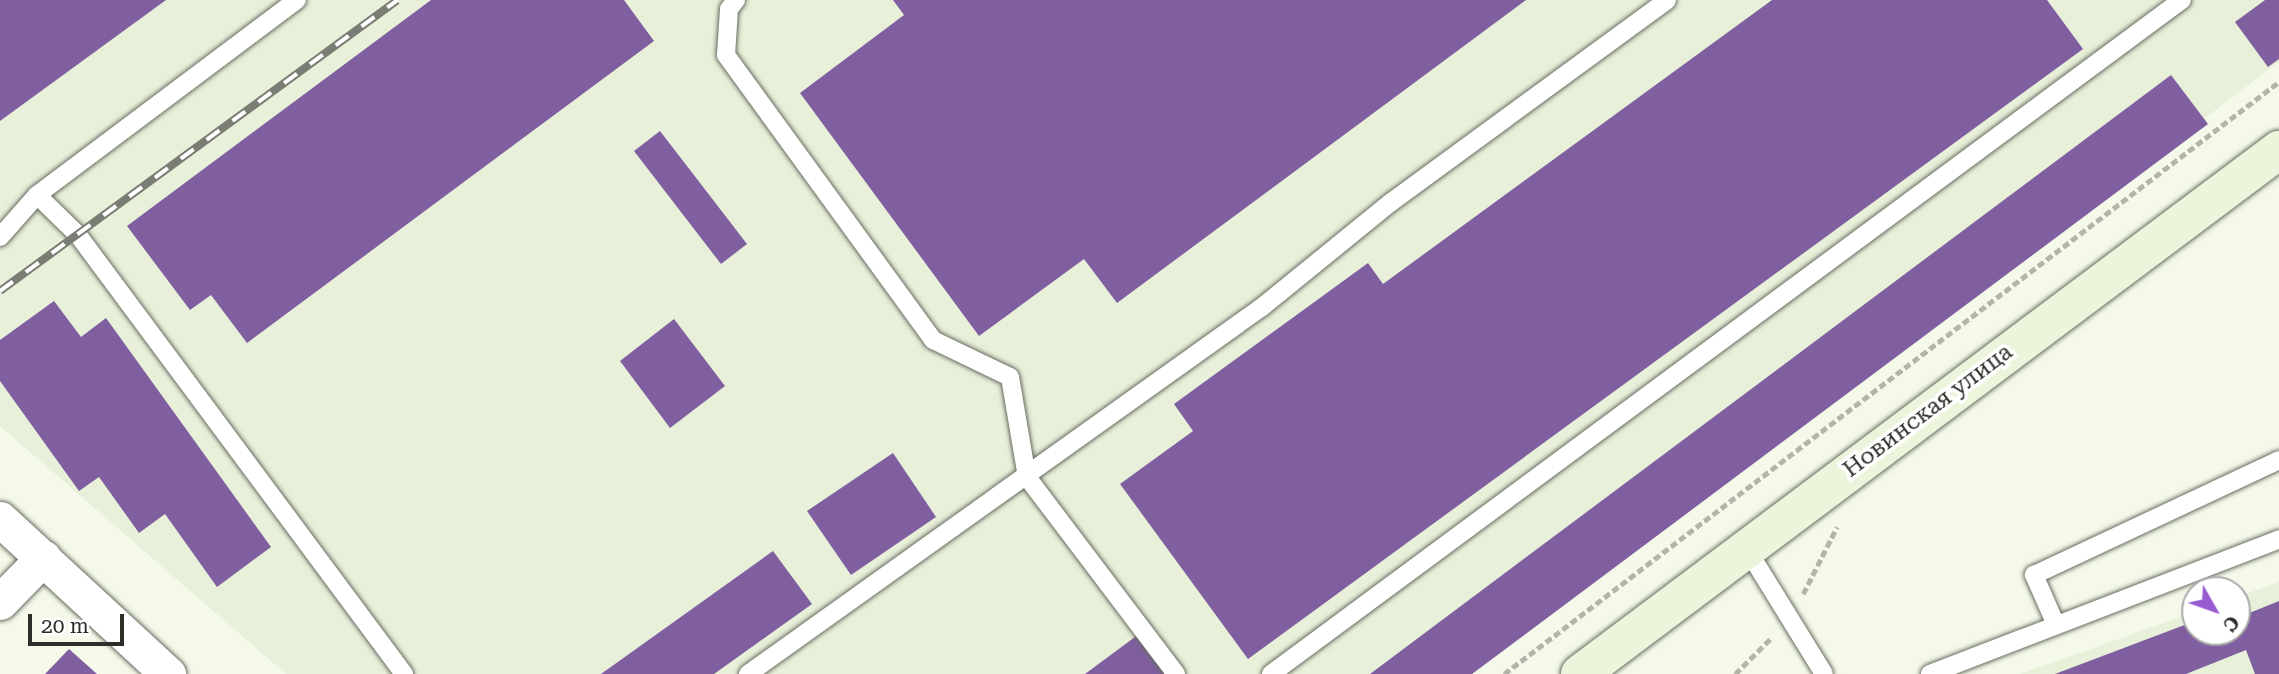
<!DOCTYPE html>
<html>
<head>
<meta charset="utf-8">
<style>
	body { margin:0 }
	#map { position:relative; width:2279px; height:674px; overflow:hidden; background:#f4f9ea; font-family:"Roboto Serif",serif }
	div>[style] { position:absolute }
	.built>* { inset:0; background:#e8f0da }
	.building>* { inset:0; background:#7f5f9f }
	.path>* { height:4.5px; margin-top:-2.25px; transform-origin:0; background:repeating-linear-gradient(90deg,#b2b6aa 0 7px,transparent 0 10.5px) }
	.roads { filter:drop-shadow(0 0 2px #686d60) drop-shadow(0 0 2px #686d60) }
	.service>* { height:18px; margin:-9px; padding:0 9px; transform-origin:9px; border-radius:9px; background:#fff }
	.minor>* { height:35px; margin:-17.5px; padding:0 17.5px; transform-origin:17.5px; border-radius:17.5px; background:#fff }
	.secondary>* { height:38px; margin:-19px; padding:0 19px; transform-origin:19px; border-radius:19px; background:#ecf4dc }
	.rail>* { height:8px; margin-top:-4px; transform-origin:0; background:repeating-linear-gradient(90deg,#fff 0 16px,#797d73 0 32px); box-sizing:border-box; border-block:2px solid #797d73 }
	span { translate:-50% -50%; white-space:nowrap; text-align:center; line-height:1.15; -webkit-text-stroke:7px #fff; paint-order:stroke }
	.street-label { font-size:23px; color:#2c2e28 }
	.north { position:absolute; left:2181px; top:576px; width:70px; height:70px; box-sizing:border-box; background:#fff; border:2px solid #ababa9; border-radius:50%; rotate:130deg; font-size:19px; font-weight:700; line-height:28px; text-align:center; color:#2c2e28 }
	.north::after { content:''; display:block; margin:auto; width:24px; height:32px; background:#995bd1; clip-path:polygon(50% 0,100% 100%,50% 72%,0 100%) }
	.scale { position:absolute; left:28px; top:614px; width:96px; height:32px; box-sizing:border-box; border:4px solid #2c2e28; border-top:0; padding-left:9px; font-size:21px; line-height:24px; white-space:nowrap; color:#2c2e28; -webkit-text-stroke:5px #fff; paint-order:stroke }
</style>
</head>
<body>
<div id="map">
	<div class="built">
		<i style="clip-path:polygon(0 0,2279px 0,2279px 62px,1471px 674px,286px 674px,0 426px)"></i>
		<i style="clip-path:polygon(2279px 582px,2279px 674px,2020px 674px,2195px 612px,2195px 632px,2237px 632px,2237px 597px)"></i>
	</div>
	<div class="building">
		<i style="clip-path:polygon(0 0,166px 0,0 121px)"></i>
		<i style="clip-path:polygon(431px 0,624px 0,654px 41px,247px 343px,211px 295px,190px 310px,127px 226px)"></i>
		<i style="clip-path:polygon(893px 0,1526px 0,1117px 303px,1084px 259px,979px 336px,800px 93px,904px 15px)"></i>
		<i style="clip-path:polygon(1772px 0,2047px 0,2083px 49px,1248px 659px,1120px 484px,1193px 431px,1174px 404px,1368px 263px,1383px 284px)"></i>
		<i style="clip-path:polygon(2265px 0,2279px 0,2279px 59px,2268px 67px,2235px 22px)"></i>
		<i style="clip-path:polygon(2171px 75px,2208px 124px,1472px 674px,1370px 674px)"></i>
		<i style="clip-path:polygon(660px 131px,747px 244px,721px 264px,634px 151px)"></i>
		<i style="clip-path:polygon(54px 301px,81px 337px,106px 318px,271px 547px,217px 587px,165px 514px,139px 533px,99px 477px,79px 491px,0 381px,0 340px)"></i>
		<i style="clip-path:polygon(674px 319px,725px 386px,670px 428px,620px 361px)"></i>
		<i style="clip-path:polygon(893px 453px,936px 517px,851px 575px,807px 511px)"></i>
		<i style="clip-path:polygon(773px 551px,812px 604px,714px 674px,601px 674px)"></i>
		<i style="clip-path:polygon(2279px 601px,2279px 674px,2255px 674px,2246px 650px,2186px 674px,2055px 674px,2195px 621px,2195px 632px,2237px 632px,2237px 618px)"></i>
		<i style="clip-path:polygon(1139px 634px,1169px 674px,1085px 674px)"></i>
		<i style="clip-path:polygon(69px 649px,97px 674px,45px 674px)"></i>
	</div>
	<div class="path">
		<i style="left:1803px;top:594px;width:75px;rotate:-63.1deg"></i>
		<i style="left:1504px;top:674px;width:975px;rotate:-37.38deg"></i>
		<i style="left:1735px;top:674px;width:52px;rotate:-45deg"></i>
	</div>
	<div class="roads">
		<div class="service">
			<i style="left:736px;top:0;width:11px;rotate:128deg"></i>
			<i style="left:729px;top:9px;width:46px;rotate:93.7deg"></i>
			<i style="left:726px;top:55px;width:352px;rotate:54deg"></i>
			<i style="left:933px;top:340px;width:85px;rotate:25.7deg"></i>
			<i style="left:1010px;top:377px;width:101px;rotate:80.4deg"></i>
			<i style="left:1027px;top:477px;width:247px;rotate:52.9deg"></i>
			<i style="left:37px;top:195px;width:57px;rotate:44.3deg"></i>
			<i style="left:78px;top:235px;width:547px;rotate:53.4deg"></i>
			<i style="left:0;top:237px;width:56px;rotate:-48.6deg"></i>
			<i style="left:37px;top:195px;width:325px;rotate:-36.9deg"></i>
			<i style="left:1745px;top:546px;width:150px;rotate:58.3deg"></i>
			<i style="left:2056px;top:625px;width:55px;rotate:-113.7deg"></i>
			<i style="left:2034px;top:575px;width:271px;rotate:-25.1deg"></i>
			<i style="left:748px;top:674px;width:632px;rotate:-35.53deg"></i>
			<i style="left:1262px;top:307px;width:165px;rotate:-39.1deg"></i>
			<i style="left:1390px;top:203px;width:343px;rotate:-36.2deg"></i>
			<i style="left:1271px;top:674px;width:1133px;rotate:-36.5deg"></i>
			<i style="left:1930px;top:674px;width:374px;rotate:-21.1deg"></i>
		</div>
		<div class="minor">
			<i style="left:0;top:519px;width:229px;rotate:42.7deg"></i>
			<i style="left:0;top:602px;width:62px;rotate:-45.7deg"></i>
		</div>
		<div class="secondary">
			<i style="left:1580px;top:674px;width:874px;rotate:-36.86deg"></i>
		</div>
	</div>
	<div class="rail">
		<i style="left:0;top:291px;width:492px;rotate:-36.2deg"></i>
	</div>
	<div class="street-label">
		<span style="left:1928px;top:411px;rotate:-37deg">Новинская улица</span>
	</div>
	<div class="north">С</div>
	<div class="scale">20 m</div>
</div>
</body>
</html>
